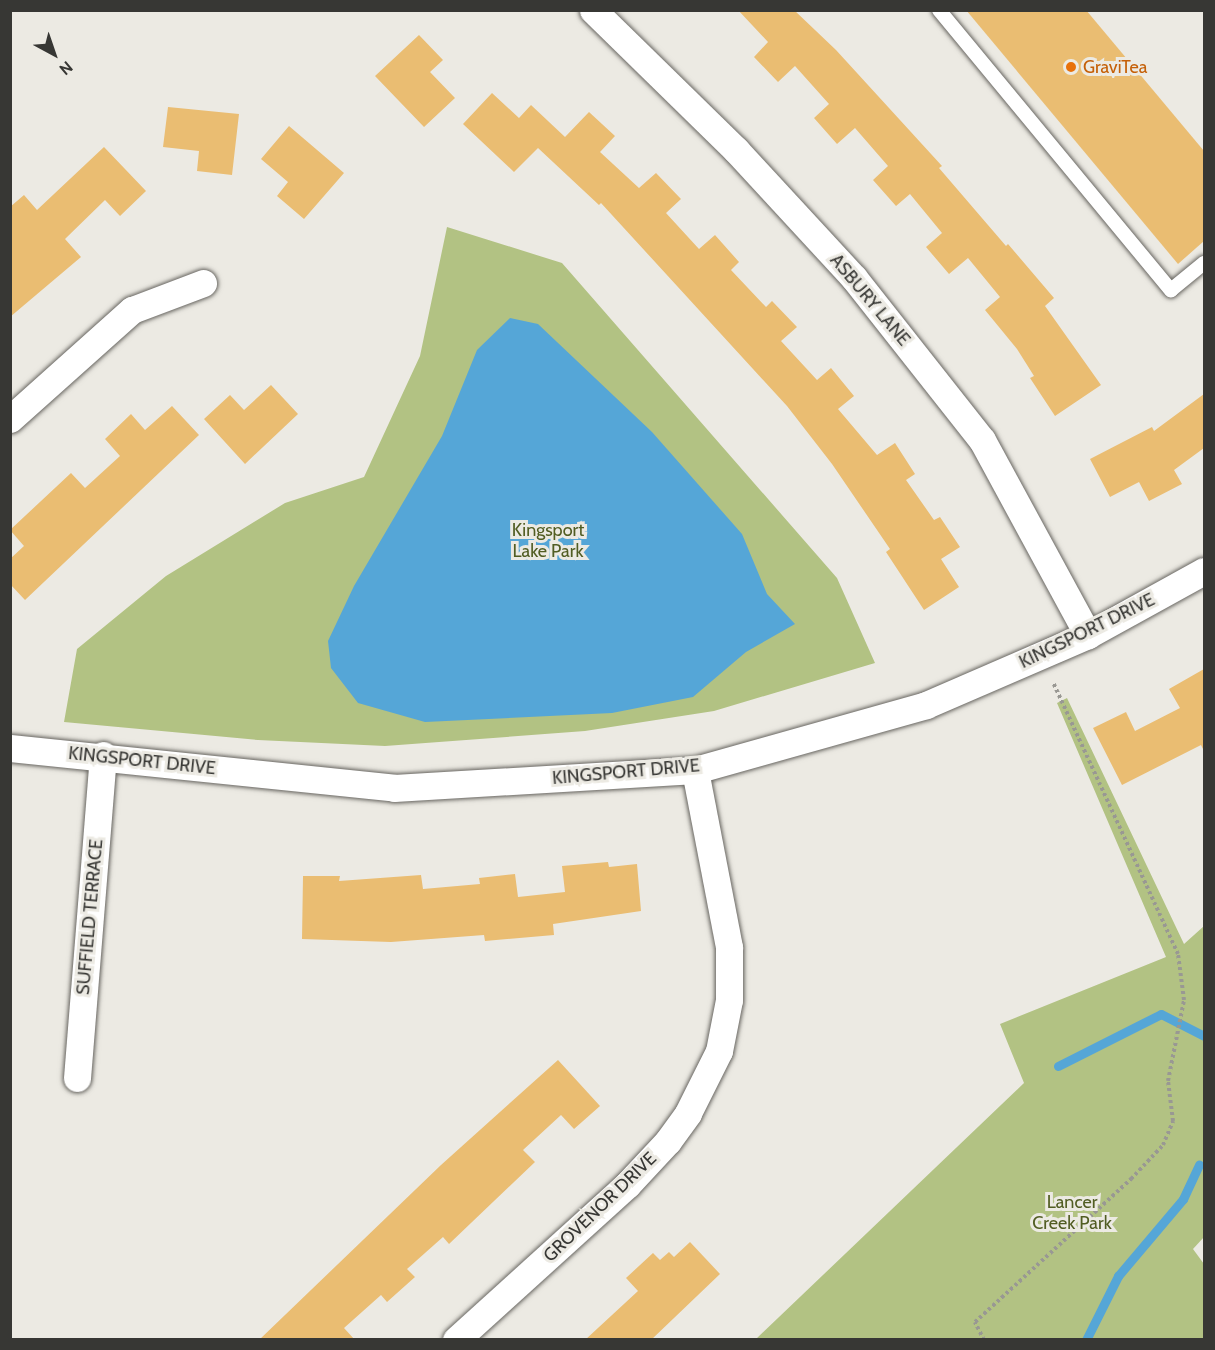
<!DOCTYPE html>
<html>
<head>
<meta charset="utf-8">
<style>
	body { margin:0 }
	#map { position:relative; width:1215px; height:1350px; overflow:hidden; background:#eceae3; font-family:Cabin,sans-serif }
	div>[style] { position:absolute }
	.green>* { inset:0; background:#b2c283 }
	.water>* { inset:0; background:#55a6d7 }
	.stream>* { height:9px; margin:-4.5px; padding:0 4.5px; transform-origin:4.5px; border-radius:4.5px; background:#55a6d7 }
	.building>* { inset:0; background:#eabd72 }
	.path>* { height:4px; margin-top:-2px; transform-origin:0; background:repeating-linear-gradient(90deg,#999893 0 3px,transparent 0 6px) }
	.roads { filter:drop-shadow(0 0 2px #686661) drop-shadow(0 0 2px #686661) }
	.service>* { height:14px; margin:-7px; padding:0 7px; transform-origin:7px; border-radius:7px; background:#fff }
	.minor>* { height:27px; margin:-13.5px; padding:0 13.5px; transform-origin:13.5px; border-radius:13.5px; background:#fff }
	.dots>* { width:16px; height:16px; translate:-50% -50%; box-sizing:border-box; border:3px solid #eceae3; border-radius:50% }
	span { translate:-50% -50%; white-space:nowrap; text-align:center; line-height:1.15; -webkit-text-stroke:6px #eceae3; paint-order:stroke }
	.food-label { font-size:18px; color:#c56008 }
	.left { translate:0 -50%; text-align:left }
	.street-label { font-size:18px; color:#373734 }
	.park-label { font-size:18px; color:#515d23 }
	.frame { position:absolute; inset:0; border:12px solid #373734; pointer-events:none }
	.north { position:absolute; left:24px; top:24px; width:60px; height:60px; -webkit-text-stroke:4px #eceae3; paint-order:stroke; rotate:140deg; font-size:16px; font-weight:700; line-height:24px; text-align:center; color:#373734 }
	.north::after { content:''; display:block; margin:auto; width:21px; height:27px; background:#373734; clip-path:polygon(50% 0,100% 100%,50% 72%,0 100%) }
</style>
</head>
<body>
<div id="map">
	<div class="green">
		<i style="clip-path:polygon(447px 227px,562px 263px,837px 578px,875px 663px,714px 711px,585px 731px,385px 746px,258px 740px,64px 722px,77px 649px,166px 576px,285px 503px,364px 477px,420px 356px)"></i>
		<i style="clip-path:polygon(1067px 698px,1184px 944px,1204px 926px,1204px 1237px,1193px 1249px,1204px 1264px,1204px 1339px,756px 1339px,1024px 1083px,1000px 1024px,1166px 957px,1057px 703px)"></i>
	</div>
	<div class="water">
		<i style="clip-path:polygon(510px 318px,538px 324px,652px 432px,742px 534px,767px 594px,795px 624px,746px 652px,693px 697px,612px 713px,425px 722px,358px 703px,331px 668px,328px 641px,354px 586px,442px 436px,477px 350px)"></i>
	</div>
	<div class="stream">
		<i style="left:1058px;top:1066px;width:115px;rotate:-26.8deg"></i>
		<i style="left:1161px;top:1014px;width:48px;rotate:27.1deg"></i>
		<i style="left:1086px;top:1340px;width:72px;rotate:-63.4deg"></i>
		<i style="left:1118px;top:1276px;width:101px;rotate:-49.8deg"></i>
		<i style="left:1183px;top:1199px;width:38px;rotate:-65deg"></i>
	</div>
	<div class="building">
		<i style="clip-path:polygon(738px 10px,794px 10px,836px 50px,942px 166px,939px 168px,1006px 246px,1008px 244px,1054px 298px,1045px 306px,1101px 385px,1055px 416px,1030px 378px,1034px 376px,1017px 349px,985px 310px,1000px 297px,968px 258px,949px 274px,926px 247px,942px 233px,910px 194px,896px 206px,873px 180px,888px 166px,855px 128px,837px 144px,814px 118px,829px 104px,795px 66px,778px 82px,754px 57px,768px 42px)"></i>
		<i style="clip-path:polygon(966px 10px,1086px 10px,1204px 151px,1204px 241px,1178px 264px)"></i>
		<i style="clip-path:polygon(419px 35px,443px 60px,430px 72px,455px 98px,424px 127px,375px 76px)"></i>
		<i style="clip-path:polygon(492px 93px,519px 118px,531px 105px,565px 137px,589px 112px,615px 136px,600px 152px,639px 188px,656px 173px,681px 199px,666px 213px,699px 249px,715px 235px,739px 262px,731px 270px,766px 307px,772px 301px,797px 327px,781px 341px,817px 380px,831px 368px,854px 396px,838px 409px,877px 455px,895px 443px,915px 474px,906px 480px,934px 520px,940px 517px,960px 547px,941px 559px,959px 587px,924px 610px,886px 552px,890px 549px,832px 464px,787px 406px,601px 203px,599px 205px,538px 148px,514px 172px,463px 124px)"></i>
		<i style="clip-path:polygon(168px 107px,239px 114px,232px 175px,197px 171px,199px 151px,163px 147px)"></i>
		<i style="clip-path:polygon(289px 126px,344px 173px,304px 219px,277px 196px,288px 182px,261px 159px)"></i>
		<i style="clip-path:polygon(104px 147px,146px 191px,120px 216px,105px 200px,65px 239px,81px 257px,10px 317px,10px 207px,24px 195px,37px 210px)"></i>
		<i style="clip-path:polygon(271px 385px,298px 414px,245px 464px,204px 419px,230px 395px,244px 410px)"></i>
		<i style="clip-path:polygon(1204px 394px,1204px 448px,1174px 470px,1182px 484px,1149px 501px,1139px 482px,1110px 497px,1090px 459px,1152px 427px,1154px 431px)"></i>
		<i style="clip-path:polygon(172px 406px,199px 435px,25px 600px,10px 584px,10px 559px,24px 546px,10px 530px,71px 473px,85px 488px,120px 456px,105px 439px,131px 414px,145px 430px)"></i>
		<i style="clip-path:polygon(1204px 669px,1204px 751px,1201px 745px,1122px 785px,1093px 728px,1126px 712px,1135px 731px,1180px 708px,1169px 689px)"></i>
		<i style="clip-path:polygon(608px 862px,609px 867px,637px 864px,641px 911px,553px 924px,554px 935px,485px 941px,484px 935px,391px 942px,302px 939px,303px 876px,340px 876px,339px 881px,421px 875px,423px 889px,480px 884px,479px 878px,515px 874px,518px 897px,565px 892px,562px 866px)"></i>
		<i style="clip-path:polygon(558px 1060px,600px 1106px,574px 1129px,561px 1115px,523px 1150px,535px 1162px,449px 1244px,443px 1237px,407px 1269px,415px 1277px,387px 1302px,381px 1295px,344px 1328px,355px 1340px,259px 1340px,441px 1165px)"></i>
		<i style="clip-path:polygon(690px 1242px,720px 1274px,651px 1340px,585px 1340px,638px 1291px,626px 1278px,653px 1253px,660px 1260px,669px 1252px,674px 1257px)"></i>
	</div>
	<div class="path">
		<i style="left:984px;top:1340px;width:20px;rotate:-117deg"></i>
		<i style="left:975px;top:1322px;width:212px;rotate:-42.5deg"></i>
		<i style="left:1131px;top:1179px;width:47px;rotate:-46.7deg"></i>
		<i style="left:1163px;top:1145px;width:26px;rotate:-67deg"></i>
		<i style="left:1173px;top:1121px;width:40px;rotate:-97.1deg"></i>
		<i style="left:1168px;top:1081px;width:83px;rotate:-78.8deg"></i>
		<i style="left:1184px;top:1000px;width:46px;rotate:-97.4deg"></i>
		<i style="left:1178px;top:954px;width:299px;rotate:-114.7deg"></i>
	</div>
	<div class="roads">
		<div class="service">
			<i style="left:939px;top:10px;width:364px;rotate:50.4deg"></i>
			<i style="left:1171px;top:290px;width:43px;rotate:-39.3deg"></i>
		</div>
		<div class="minor">
			<i style="left:593px;top:10px;width:200px;rotate:44.4deg"></i>
			<i style="left:736px;top:150px;width:174px;rotate:47.3deg"></i>
			<i style="left:854px;top:278px;width:206px;rotate:51.7deg"></i>
			<i style="left:982px;top:440px;width:222px;rotate:61.5deg"></i>
			<i style="left:10px;top:419px;width:164px;rotate:-41.8deg"></i>
			<i style="left:132px;top:310px;width:76px;rotate:-20.8deg"></i>
			<i style="left:10px;top:748px;width:386px;rotate:5.9deg"></i>
			<i style="left:394px;top:788px;width:302px;rotate:-3.4deg"></i>
			<i style="left:695px;top:770px;width:240px;rotate:-15.7deg"></i>
			<i style="left:926px;top:705px;width:176px;rotate:-23.4deg"></i>
			<i style="left:1088px;top:635px;width:132px;rotate:-28.9deg"></i>
			<i style="left:77px;top:1078px;width:324px;rotate:-85.4deg"></i>
			<i style="left:456px;top:1340px;width:231px;rotate:-42.2deg"></i>
			<i style="left:627px;top:1185px;width:60px;rotate:-47deg"></i>
			<i style="left:668px;top:1141px;width:34px;rotate:-54deg"></i>
			<i style="left:688px;top:1113px;width:69px;rotate:-63.4deg"></i>
			<i style="left:719px;top:1051px;width:52px;rotate:-78.9deg"></i>
			<i style="left:729px;top:1000px;width:53px;rotate:-90deg"></i>
			<i style="left:729px;top:947px;width:180px;rotate:-100.9deg"></i>
		</div>
	</div>
	<div class="dots">
		<i style="left:1071px;top:67px;background:#e8710a"></i>
	</div>
	<div class="food-label">
		<span class="left" style="left:1083px;top:67px">GraviTea</span>
	</div>
	<div class="street-label">
		<span style="left:870px;top:300px;rotate:50deg">ASBURY LANE</span>
		<span style="left:1087px;top:631px;rotate:-26deg">KINGSPORT DRIVE</span>
		<span style="left:142px;top:761px;rotate:6deg">KINGSPORT DRIVE</span>
		<span style="left:626px;top:772px;rotate:-5deg">KINGSPORT DRIVE</span>
		<span style="left:90px;top:917px;rotate:-85deg">SUFFIELD TERRACE</span>
		<span style="left:600px;top:1207px;rotate:-44deg">GROVENOR DRIVE</span>
	</div>
	<div class="park-label">
		<span style="left:548px;top:541px">Kingsport<br>Lake Park</span>
		<span style="left:1072px;top:1213px">Lancer<br>Creek Park</span>
	</div>
	<div class="frame"></div>
	<div class="north">N</div>
</div>
</body>
</html>
